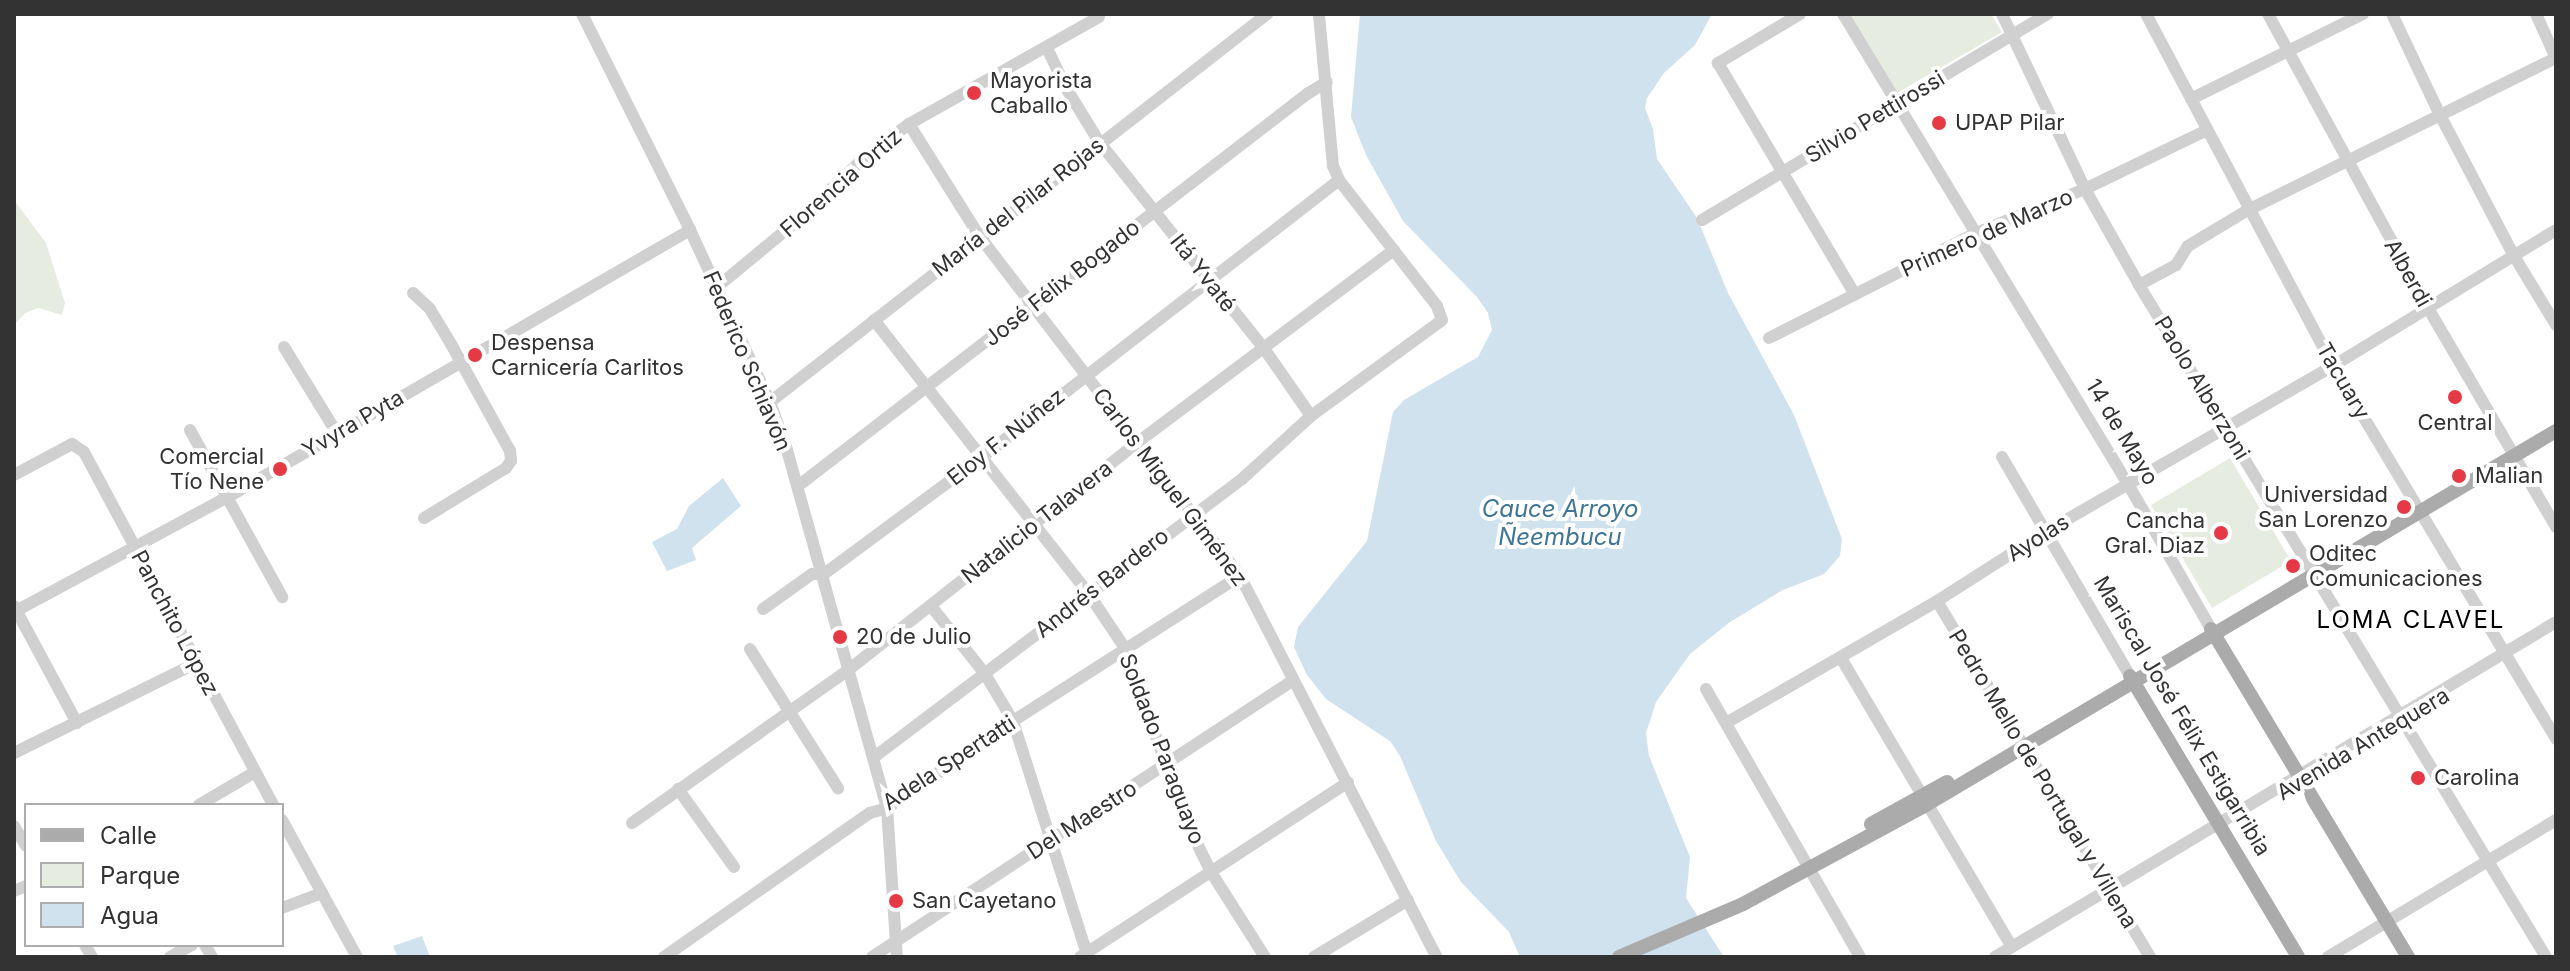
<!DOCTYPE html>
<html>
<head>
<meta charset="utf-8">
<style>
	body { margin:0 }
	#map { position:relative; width:2570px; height:971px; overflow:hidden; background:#fff; font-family:Inter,sans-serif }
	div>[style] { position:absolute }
	.green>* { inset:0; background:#e6ecdf }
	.water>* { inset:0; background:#cfe2ee }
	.minor>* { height:12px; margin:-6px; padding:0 6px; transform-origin:6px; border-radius:6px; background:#d0d0d0 }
	.major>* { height:14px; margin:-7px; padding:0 7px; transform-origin:7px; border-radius:7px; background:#ababab }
	.dots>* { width:22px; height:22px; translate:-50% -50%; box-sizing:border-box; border:4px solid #fff; border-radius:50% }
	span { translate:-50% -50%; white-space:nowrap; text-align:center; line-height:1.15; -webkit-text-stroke:8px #fff; paint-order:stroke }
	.poi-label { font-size:22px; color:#333 }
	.left { translate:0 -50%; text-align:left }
	.right { translate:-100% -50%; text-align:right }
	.street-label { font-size:22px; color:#333 }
	.water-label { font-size:24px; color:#3f7597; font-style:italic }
	.neighbourhood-label { font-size:24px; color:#000; letter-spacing:2px }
	.frame { position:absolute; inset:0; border:16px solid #333; pointer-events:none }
	.legend { position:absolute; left:24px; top:803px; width:260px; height:144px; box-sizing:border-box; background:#fff; border:2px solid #adadad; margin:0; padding:10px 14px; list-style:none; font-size:24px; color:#333 }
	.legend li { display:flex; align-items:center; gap:16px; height:40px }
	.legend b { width:40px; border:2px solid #adadad }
</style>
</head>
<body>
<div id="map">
	<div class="green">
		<i style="clip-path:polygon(1849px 14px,1991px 14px,2002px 32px,1897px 93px)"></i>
		<i style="clip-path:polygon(14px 200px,46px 243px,65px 303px,62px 315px,38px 308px,25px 313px,14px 325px)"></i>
		<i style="clip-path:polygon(2230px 458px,2291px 561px,2212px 608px,2151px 505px)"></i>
	</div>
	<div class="water">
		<i style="clip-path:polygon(1360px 14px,1712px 14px,1695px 45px,1664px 73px,1647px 98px,1645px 108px,1653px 129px,1657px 159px,1697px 218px,1728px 293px,1794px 415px,1842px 539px,1840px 556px,1824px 574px,1783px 590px,1730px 622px,1690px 654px,1656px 702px,1646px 733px,1649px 756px,1690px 857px,1686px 898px,1724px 957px,1520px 957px,1509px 932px,1461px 882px,1436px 841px,1400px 756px,1390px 741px,1326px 699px,1307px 675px,1294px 647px,1298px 627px,1367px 541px,1393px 412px,1404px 400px,1478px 357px,1492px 330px,1488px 313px,1477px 297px,1403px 221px,1366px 155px,1351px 117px)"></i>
		<i style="clip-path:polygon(723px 478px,741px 506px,692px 548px,696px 560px,667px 571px,652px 542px,677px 529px,689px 506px)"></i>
		<i style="clip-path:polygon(422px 936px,430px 957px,398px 957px,393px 946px)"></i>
	</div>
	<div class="minor">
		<i style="left:582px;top:14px;width:241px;rotate:63.4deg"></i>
		<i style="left:690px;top:230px;width:190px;rotate:65.1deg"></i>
		<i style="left:770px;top:402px;width:51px;rotate:70.5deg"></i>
		<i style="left:787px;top:450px;width:372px;rotate:74.4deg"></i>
		<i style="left:887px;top:808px;width:149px;rotate:86.2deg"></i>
		<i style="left:1800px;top:14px;width:96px;rotate:149.1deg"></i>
		<i style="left:1718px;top:63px;width:269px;rotate:59.4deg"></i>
		<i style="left:1843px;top:14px;width:550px;rotate:58.77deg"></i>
		<i style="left:2128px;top:484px;width:167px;rotate:60.2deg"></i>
		<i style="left:2002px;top:14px;width:194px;rotate:64.6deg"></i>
		<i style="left:2085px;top:189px;width:110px;rotate:60.6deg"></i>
		<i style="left:2139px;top:285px;width:786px;rotate:58.8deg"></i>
		<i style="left:2146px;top:14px;width:399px;rotate:62deg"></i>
		<i style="left:2333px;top:366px;width:435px;rotate:59.1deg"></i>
		<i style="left:2268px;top:14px;width:335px;rotate:61.4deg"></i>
		<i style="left:2428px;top:308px;width:254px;rotate:59.7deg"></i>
		<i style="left:2392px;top:14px;width:112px;rotate:64.6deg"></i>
		<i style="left:2440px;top:115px;width:159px;rotate:62.3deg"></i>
		<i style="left:2514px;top:256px;width:81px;rotate:58.7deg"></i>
		<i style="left:2536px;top:14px;width:48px;rotate:65.6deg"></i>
		<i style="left:1047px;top:48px;width:44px;rotate:64.6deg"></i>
		<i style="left:1066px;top:88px;width:65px;rotate:58.3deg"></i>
		<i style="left:1100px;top:143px;width:261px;rotate:51.4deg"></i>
		<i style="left:1263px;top:347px;width:84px;rotate:55.2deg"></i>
		<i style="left:2191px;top:99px;width:192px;rotate:-26.3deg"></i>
		<i style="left:909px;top:124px;width:133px;rotate:57.9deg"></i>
		<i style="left:980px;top:237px;width:427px;rotate:52.5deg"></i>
		<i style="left:1240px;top:576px;width:429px;rotate:62.7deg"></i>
		<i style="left:1702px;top:220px;width:403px;rotate:-30.8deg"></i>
		<i style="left:2139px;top:285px;width:42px;rotate:-28.4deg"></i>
		<i style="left:2176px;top:265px;width:22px;rotate:-58deg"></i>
		<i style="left:2188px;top:246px;width:70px;rotate:-31deg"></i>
		<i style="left:2248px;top:210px;width:343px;rotate:-26.3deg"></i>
		<i style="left:716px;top:288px;width:99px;rotate:-39.7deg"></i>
		<i style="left:792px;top:225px;width:96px;rotate:-42.9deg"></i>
		<i style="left:862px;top:160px;width:59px;rotate:-37.5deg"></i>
		<i style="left:909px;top:124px;width:218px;rotate:-29.4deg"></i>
		<i style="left:413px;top:293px;width:23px;rotate:43deg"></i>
		<i style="left:430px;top:309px;width:41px;rotate:59deg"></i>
		<i style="left:451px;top:344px;width:122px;rotate:61.1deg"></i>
		<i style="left:510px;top:451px;width:10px;rotate:84deg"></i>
		<i style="left:511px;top:461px;width:9px;rotate:126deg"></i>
		<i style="left:506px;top:468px;width:96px;rotate:148.6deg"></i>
		<i style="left:874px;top:320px;width:347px;rotate:51.9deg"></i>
		<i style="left:1088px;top:593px;width:66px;rotate:56.1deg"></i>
		<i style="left:1125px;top:648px;width:181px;rotate:70.7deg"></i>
		<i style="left:1185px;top:819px;width:59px;rotate:63.9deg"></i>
		<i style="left:1211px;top:872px;width:101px;rotate:57.6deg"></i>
		<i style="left:1769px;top:338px;width:232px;rotate:-26.9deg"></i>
		<i style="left:1976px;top:233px;width:118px;rotate:-22deg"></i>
		<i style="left:2085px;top:189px;width:136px;rotate:-25.8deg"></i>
		<i style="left:284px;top:347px;width:101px;rotate:58.4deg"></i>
		<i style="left:770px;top:402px;width:631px;rotate:-37.98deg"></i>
		<i style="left:190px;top:430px;width:191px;rotate:61.1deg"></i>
		<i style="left:2002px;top:457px;width:254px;rotate:59.7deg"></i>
		<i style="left:14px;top:475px;width:66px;rotate:-28.1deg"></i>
		<i style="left:72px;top:444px;width:14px;rotate:34deg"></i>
		<i style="left:84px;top:452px;width:400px;rotate:61.8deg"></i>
		<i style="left:798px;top:486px;width:642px;rotate:-37.6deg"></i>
		<i style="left:1307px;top:94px;width:23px;rotate:-31deg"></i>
		<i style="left:1937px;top:601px;width:415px;rotate:59.1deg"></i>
		<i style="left:14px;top:606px;width:133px;rotate:61.7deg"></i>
		<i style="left:931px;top:606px;width:87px;rotate:51.5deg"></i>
		<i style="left:985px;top:674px;width:55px;rotate:59.2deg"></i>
		<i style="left:1013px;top:721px;width:248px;rotate:72.4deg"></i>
		<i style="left:763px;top:609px;width:60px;rotate:-35.5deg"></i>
		<i style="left:812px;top:574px;width:12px"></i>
		<i style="left:824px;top:574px;width:197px;rotate:-36.5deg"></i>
		<i style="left:982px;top:457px;width:452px;rotate:-37.8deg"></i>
		<i style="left:14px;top:612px;width:243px;rotate:-28.3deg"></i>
		<i style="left:228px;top:497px;width:534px;rotate:-30.02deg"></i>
		<i style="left:750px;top:649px;width:165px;rotate:57.7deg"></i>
		<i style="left:1841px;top:658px;width:334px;rotate:59.4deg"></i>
		<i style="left:1706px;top:689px;width:309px;rotate:60.1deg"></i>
		<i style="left:1726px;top:723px;width:244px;rotate:-30deg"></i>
		<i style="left:1937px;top:601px;width:130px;rotate:-32.5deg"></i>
		<i style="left:2047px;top:531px;width:330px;rotate:-30deg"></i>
		<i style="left:2333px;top:366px;width:261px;rotate:-31.4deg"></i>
		<i style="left:14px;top:753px;width:203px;rotate:-26.3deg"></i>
		<i style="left:873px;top:758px;width:463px;rotate:-37.1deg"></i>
		<i style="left:1242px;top:479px;width:93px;rotate:-42.4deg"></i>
		<i style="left:1311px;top:416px;width:162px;rotate:-36.2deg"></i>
		<i style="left:1442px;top:320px;width:15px;rotate:-110deg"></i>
		<i style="left:1437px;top:306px;width:160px;rotate:-127.9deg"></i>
		<i style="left:1339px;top:180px;width:15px;rotate:-113deg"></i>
		<i style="left:1333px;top:166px;width:153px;rotate:-95.3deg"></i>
		<i style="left:678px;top:789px;width:96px;rotate:54.3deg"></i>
		<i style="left:199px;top:805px;width:65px;rotate:-30.5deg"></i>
		<i style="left:282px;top:820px;width:156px;rotate:61.3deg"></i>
		<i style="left:632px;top:823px;width:263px;rotate:-35.3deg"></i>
		<i style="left:847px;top:671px;width:370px;rotate:-38.2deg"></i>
		<i style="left:1138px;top:442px;width:320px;rotate:-36.9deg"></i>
		<i style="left:14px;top:826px;width:23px;rotate:59deg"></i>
		<i style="left:14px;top:891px;width:13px;rotate:-23deg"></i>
		<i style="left:282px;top:908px;width:43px;rotate:-20.6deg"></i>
		<i style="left:85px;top:945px;width:14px;rotate:60deg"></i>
		<i style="left:205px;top:945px;width:14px;rotate:60deg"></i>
		<i style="left:170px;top:957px;width:25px;rotate:-29deg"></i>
		<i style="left:664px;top:957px;width:251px;rotate:-35deg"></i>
		<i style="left:870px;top:813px;width:18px;rotate:-16deg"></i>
		<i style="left:887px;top:808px;width:153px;rotate:-34.6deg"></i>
		<i style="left:1013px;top:721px;width:269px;rotate:-32.6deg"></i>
		<i style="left:872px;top:957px;width:503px;rotate:-33.31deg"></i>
		<i style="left:1080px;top:957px;width:320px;rotate:-33.1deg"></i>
		<i style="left:1314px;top:957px;width:110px;rotate:-31.2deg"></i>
		<i style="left:1995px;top:957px;width:653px;rotate:-30.84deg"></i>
		<i style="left:2328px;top:957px;width:266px;rotate:-31deg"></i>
	</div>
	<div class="major">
		<i style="left:2211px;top:629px;width:383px;rotate:59deg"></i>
		<i style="left:2130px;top:676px;width:327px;rotate:59.1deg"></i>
		<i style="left:1871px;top:824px;width:87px;rotate:-28.9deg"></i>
		<i style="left:1619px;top:957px;width:135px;rotate:-23.1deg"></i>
		<i style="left:1743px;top:904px;width:208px;rotate:-28.4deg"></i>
		<i style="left:1926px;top:805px;width:733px;rotate:-30.7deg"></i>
	</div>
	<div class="dots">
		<i style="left:974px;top:93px;background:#e63946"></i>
		<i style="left:1939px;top:123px;background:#e63946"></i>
		<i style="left:475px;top:355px;background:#e63946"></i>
		<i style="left:2455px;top:397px;background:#e63946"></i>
		<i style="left:280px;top:469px;background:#e63946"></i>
		<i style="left:2459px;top:476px;background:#e63946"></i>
		<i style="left:2404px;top:507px;background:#e63946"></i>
		<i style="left:2221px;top:533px;background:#e63946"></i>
		<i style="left:2293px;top:566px;background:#e63946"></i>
		<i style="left:840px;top:637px;background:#e63946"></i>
		<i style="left:2418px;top:778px;background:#e63946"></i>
		<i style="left:896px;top:901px;background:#e63946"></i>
	</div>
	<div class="poi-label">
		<span class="left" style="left:990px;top:93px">Mayorista<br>Caballo</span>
		<span class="left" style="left:1955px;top:123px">UPAP Pilar</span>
		<span class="left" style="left:491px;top:355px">Despensa<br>Carnicería Carlitos</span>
		<span style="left:2455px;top:423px">Central</span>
		<span class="right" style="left:264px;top:469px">Comercial<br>Tío Nene</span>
		<span class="left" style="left:2475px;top:476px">Malian</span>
		<span class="right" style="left:2388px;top:507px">Universidad<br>San Lorenzo</span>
		<span class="right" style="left:2205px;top:533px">Cancha<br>Gral. Diaz</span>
		<span class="left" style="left:2309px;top:566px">Oditec<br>Comunicaciones</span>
		<span class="left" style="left:856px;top:637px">20 de Julio</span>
		<span class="left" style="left:2434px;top:778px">Carolina</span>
		<span class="left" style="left:912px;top:901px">San Cayetano</span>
	</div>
	<div class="street-label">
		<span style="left:1875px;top:117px;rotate:-31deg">Silvio Pettirossi</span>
		<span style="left:841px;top:183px;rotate:-41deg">Florencia Ortiz</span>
		<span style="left:1018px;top:207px;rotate:-38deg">María del Pilar Rojas</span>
		<span style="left:1987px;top:233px;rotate:-24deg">Primero de Marzo</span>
		<span style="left:1203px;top:273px;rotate:52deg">Itá Yvaté</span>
		<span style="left:2408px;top:273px;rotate:61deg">Alberdi</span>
		<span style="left:1062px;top:283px;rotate:-38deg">José Félix Bogado</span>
		<span style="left:747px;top:361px;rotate:67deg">Federico Schiavón</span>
		<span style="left:2343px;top:381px;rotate:60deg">Tacuary</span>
		<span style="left:2202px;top:388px;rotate:59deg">Paolo Alberzoni</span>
		<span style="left:353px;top:424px;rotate:-30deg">Yvyra Pyta</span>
		<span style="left:2122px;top:432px;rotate:59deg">14 de Mayo</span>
		<span style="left:1006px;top:437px;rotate:-38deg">Eloy F. Núñez</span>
		<span style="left:1170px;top:487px;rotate:53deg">Carlos Miguel Giménez</span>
		<span style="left:1037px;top:522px;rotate:-38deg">Natalicio Talavera</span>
		<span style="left:2038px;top:538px;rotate:-32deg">Ayolas</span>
		<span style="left:1102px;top:583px;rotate:-38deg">Andrés Bardero</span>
		<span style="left:175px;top:623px;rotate:62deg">Panchito López</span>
		<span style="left:2182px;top:716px;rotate:59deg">Mariscal José Félix Estigarribia</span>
		<span style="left:2363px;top:744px;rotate:-31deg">Avenida Antequera</span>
		<span style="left:1162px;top:749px;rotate:69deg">Soldado Paraguayo</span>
		<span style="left:949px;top:763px;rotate:-33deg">Adela Spertatti</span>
		<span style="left:2043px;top:779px;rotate:59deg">Pedro Mello de Portugal y Villena</span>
		<span style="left:1082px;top:820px;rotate:-33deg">Del Maestro</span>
	</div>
	<div class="water-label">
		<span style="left:1560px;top:523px">Cauce Arroyo<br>Ñeembucu</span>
	</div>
	<div class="neighbourhood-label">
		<span style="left:2411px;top:620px">LOMA CLAVEL</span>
	</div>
	<div class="frame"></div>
	<ul class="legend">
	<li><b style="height:10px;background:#ababab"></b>Calle</li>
	<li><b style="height:22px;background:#e6ecdf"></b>Parque</li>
	<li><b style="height:22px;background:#cfe2ee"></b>Agua</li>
	</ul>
</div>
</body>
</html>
